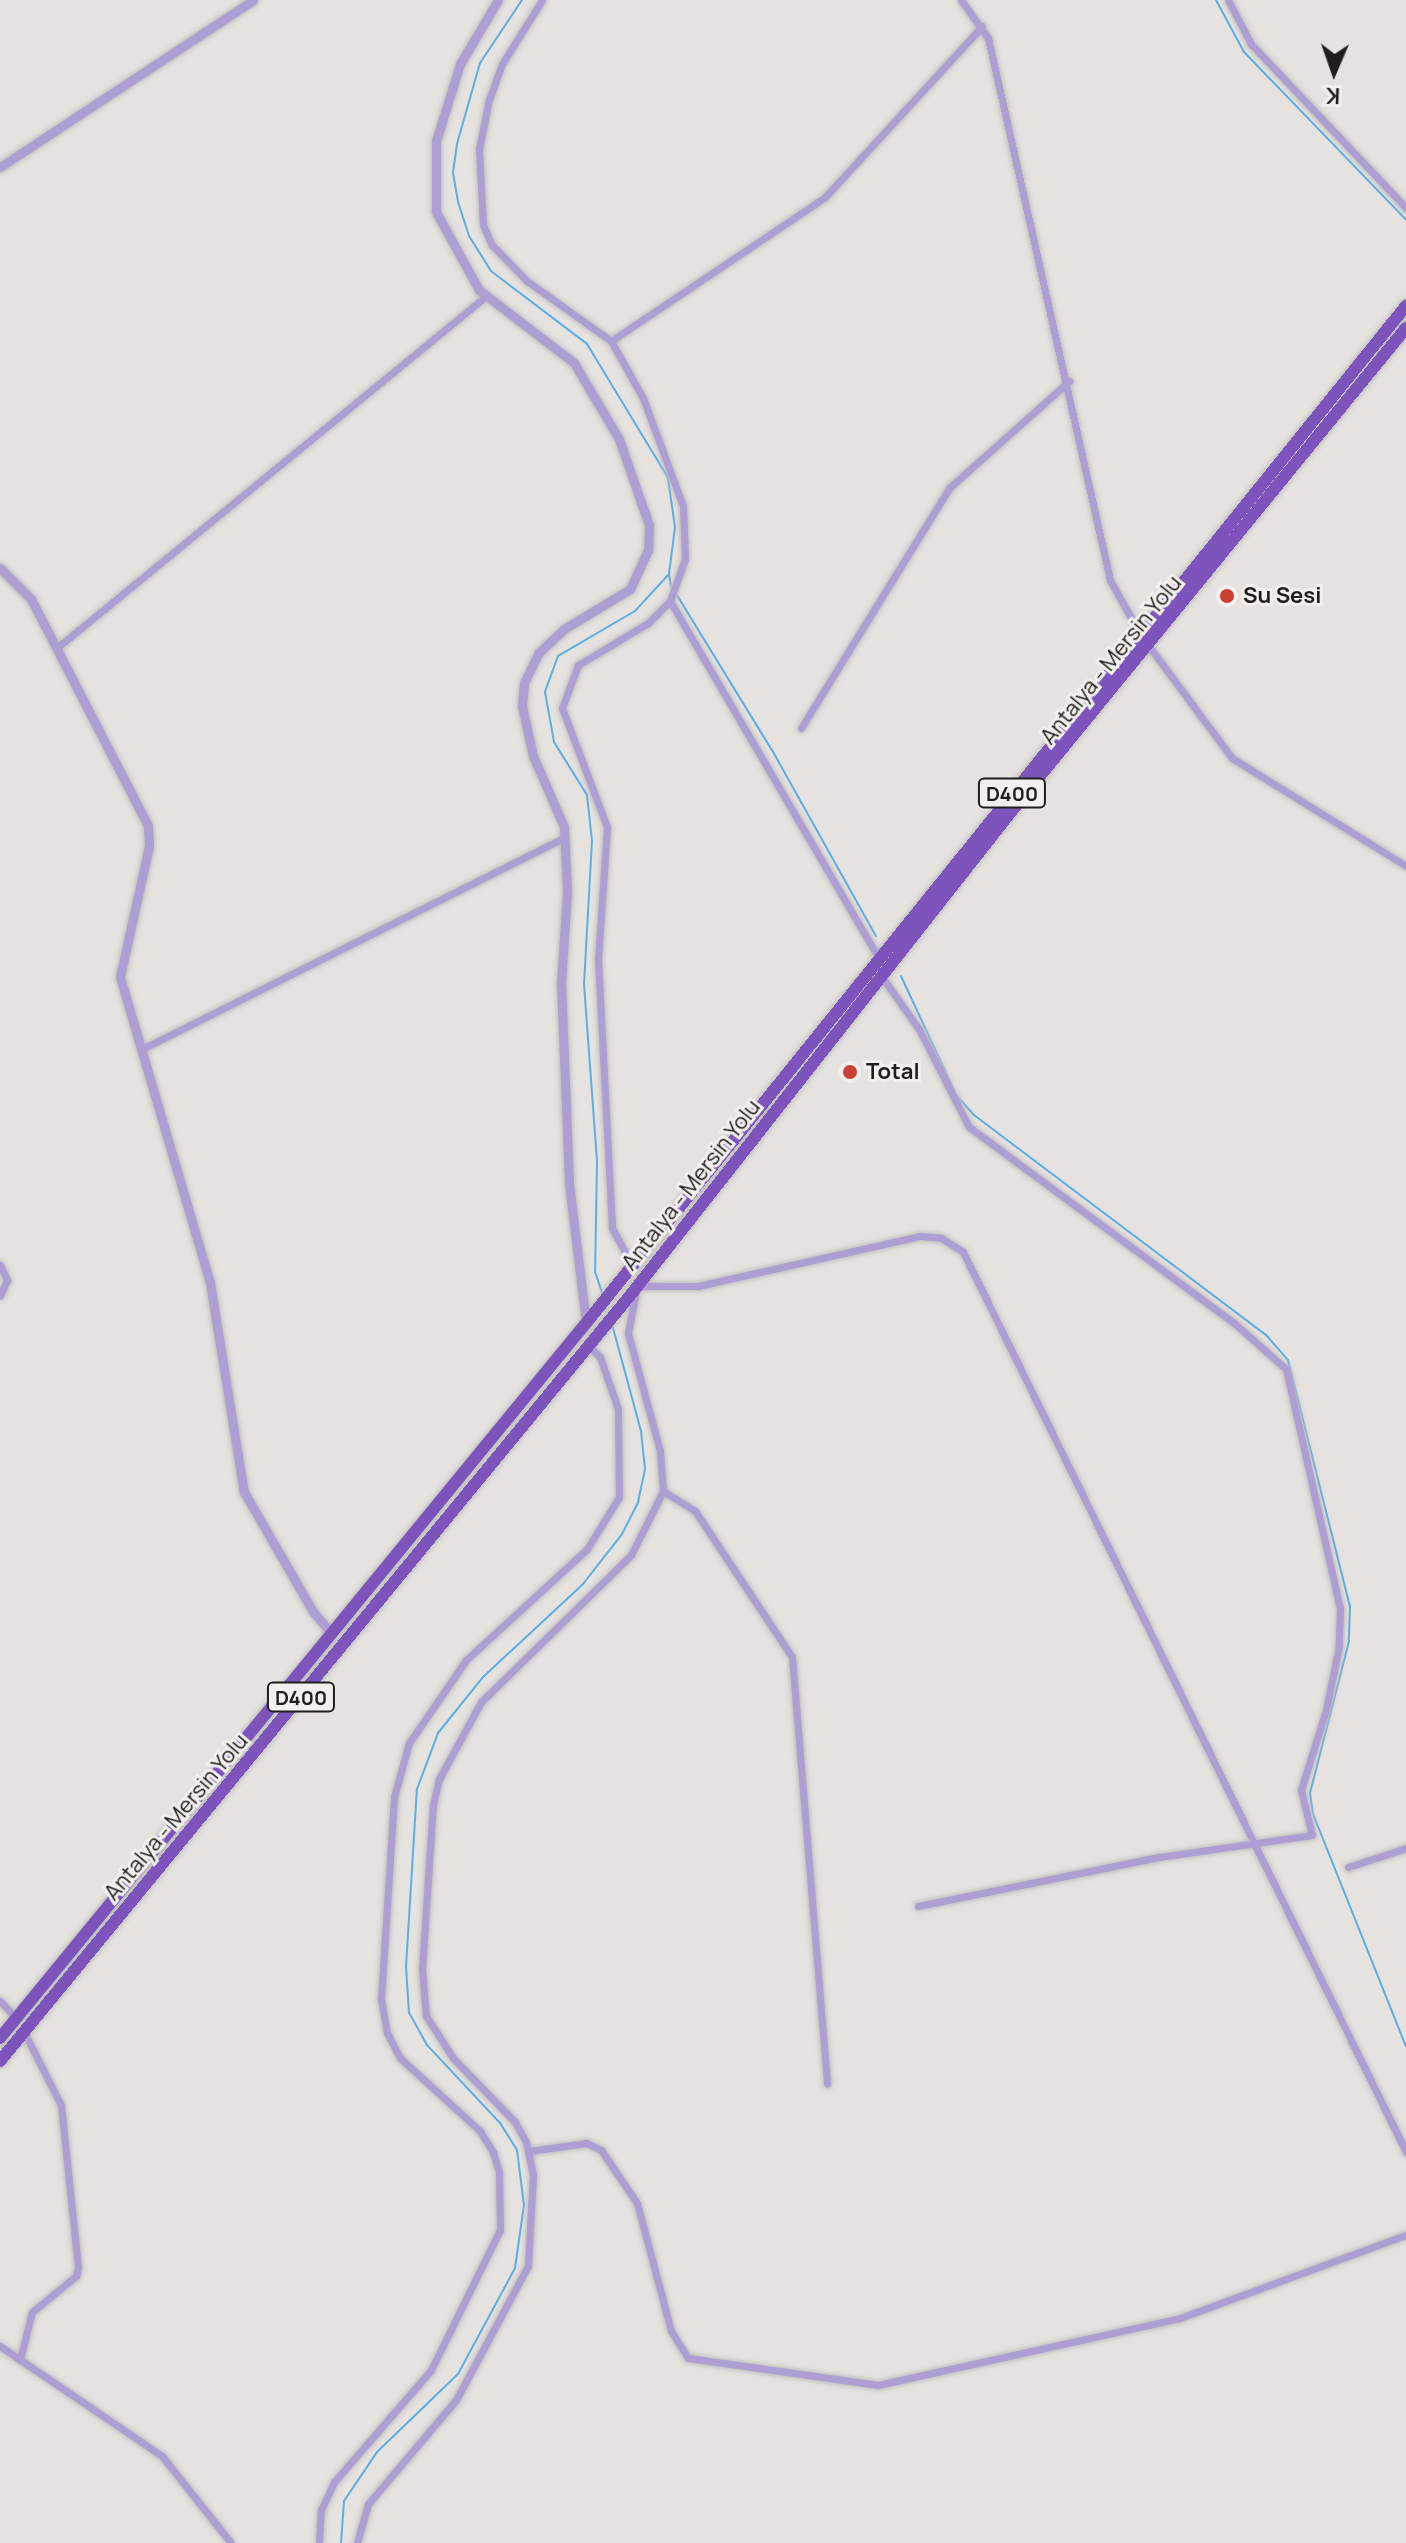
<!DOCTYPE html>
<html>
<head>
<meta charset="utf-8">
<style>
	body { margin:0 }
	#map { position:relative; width:1406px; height:2543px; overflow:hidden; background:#e5e2e0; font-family:Manrope,sans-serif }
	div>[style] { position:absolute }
	.stream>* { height:2px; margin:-1px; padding:0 1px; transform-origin:1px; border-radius:1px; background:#5daee2 }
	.roads { filter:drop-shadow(0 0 2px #c1bfbd) drop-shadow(0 0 2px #c1bfbd) }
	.minor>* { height:7px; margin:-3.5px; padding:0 3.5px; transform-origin:3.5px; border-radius:3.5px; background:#ae9ed3 }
	.tertiary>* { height:9px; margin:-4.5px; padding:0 4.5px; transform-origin:4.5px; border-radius:4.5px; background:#ae9ed3 }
	.trunk>* { height:12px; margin:-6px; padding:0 6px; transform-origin:6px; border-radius:6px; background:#7c54bc }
	.dots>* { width:22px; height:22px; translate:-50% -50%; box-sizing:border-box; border:4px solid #f2efed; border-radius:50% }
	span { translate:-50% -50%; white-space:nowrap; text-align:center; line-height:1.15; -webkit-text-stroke:6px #f2efed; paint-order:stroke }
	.shield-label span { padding:2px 6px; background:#f2efed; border:2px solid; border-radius:6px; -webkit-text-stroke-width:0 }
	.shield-label { font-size:20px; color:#1f1e1d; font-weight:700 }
	.poi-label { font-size:22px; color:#1f1e1d; font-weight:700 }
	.left { translate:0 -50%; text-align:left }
	.street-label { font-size:22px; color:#1f1e1d }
	.north { position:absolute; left:1294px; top:32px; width:80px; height:80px; -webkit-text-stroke:6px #f2efed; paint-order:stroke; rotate:182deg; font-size:22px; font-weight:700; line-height:32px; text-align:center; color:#1f1e1d }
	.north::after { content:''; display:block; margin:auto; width:28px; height:36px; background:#1f1e1d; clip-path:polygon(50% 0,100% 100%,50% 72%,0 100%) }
</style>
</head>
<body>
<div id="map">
	<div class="stream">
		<i style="left:522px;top:0;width:76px;rotate:123.7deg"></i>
		<i style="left:480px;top:63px;width:84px;rotate:105.9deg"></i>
		<i style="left:457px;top:144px;width:29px;rotate:98deg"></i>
		<i style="left:453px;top:173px;width:29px;rotate:80deg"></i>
		<i style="left:458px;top:202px;width:36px;rotate:72deg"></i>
		<i style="left:469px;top:236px;width:41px;rotate:57.8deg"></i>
		<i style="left:491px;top:271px;width:121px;rotate:37.2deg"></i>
		<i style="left:587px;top:344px;width:157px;rotate:58.8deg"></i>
		<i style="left:668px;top:478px;width:49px;rotate:81.9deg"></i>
		<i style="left:675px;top:527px;width:47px;rotate:97.3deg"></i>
		<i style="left:669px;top:574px;width:50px;rotate:132.6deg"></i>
		<i style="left:635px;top:611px;width:89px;rotate:149.7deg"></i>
		<i style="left:558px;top:656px;width:38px;rotate:110deg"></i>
		<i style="left:545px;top:692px;width:51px;rotate:79.8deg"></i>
		<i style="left:554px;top:742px;width:62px;rotate:58.1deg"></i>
		<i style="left:587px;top:795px;width:46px;rotate:83.8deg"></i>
		<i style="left:592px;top:841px;width:143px;rotate:93.2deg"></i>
		<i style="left:584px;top:984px;width:178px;rotate:85.8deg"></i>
		<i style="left:597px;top:1162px;width:110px;rotate:91deg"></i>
		<i style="left:595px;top:1272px;width:24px;rotate:71deg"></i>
		<i style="left:1216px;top:0;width:59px;rotate:61.7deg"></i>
		<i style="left:1244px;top:52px;width:233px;rotate:46deg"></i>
		<i style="left:669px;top:574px;width:13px;rotate:81deg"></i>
		<i style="left:675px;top:592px;width:185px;rotate:58.5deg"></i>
		<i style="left:772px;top:750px;width:213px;rotate:60.8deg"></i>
		<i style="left:901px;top:976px;width:126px;rotate:65.1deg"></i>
		<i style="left:956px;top:1095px;width:27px;rotate:48deg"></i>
		<i style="left:974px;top:1115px;width:367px;rotate:37deg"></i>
		<i style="left:1267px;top:1336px;width:32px;rotate:49deg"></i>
		<i style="left:1288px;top:1360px;width:254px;rotate:75.9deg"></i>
		<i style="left:1350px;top:1606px;width:35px;rotate:92deg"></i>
		<i style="left:1349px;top:1641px;width:157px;rotate:104.4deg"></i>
		<i style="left:1310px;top:1793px;width:21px;rotate:82deg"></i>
		<i style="left:1313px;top:1814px;width:250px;rotate:68.2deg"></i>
		<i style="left:341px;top:2543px;width:42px;rotate:-85.9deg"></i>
		<i style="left:344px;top:2501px;width:59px;rotate:-56deg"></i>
		<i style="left:377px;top:2452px;width:112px;rotate:-43.9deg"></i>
		<i style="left:458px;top:2374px;width:120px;rotate:-61.7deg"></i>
		<i style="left:515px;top:2268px;width:64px;rotate:-81.9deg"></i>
		<i style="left:524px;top:2205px;width:55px;rotate:-97.3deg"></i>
		<i style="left:517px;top:2150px;width:32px;rotate:-122deg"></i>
		<i style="left:500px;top:2123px;width:107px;rotate:-133.1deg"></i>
		<i style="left:427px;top:2045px;width:37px;rotate:-119deg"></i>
		<i style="left:409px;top:2013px;width:46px;rotate:-93.7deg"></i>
		<i style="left:406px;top:1967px;width:178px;rotate:-86.5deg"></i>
		<i style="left:417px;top:1789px;width:60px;rotate:-69.4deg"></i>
		<i style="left:438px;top:1733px;width:72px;rotate:-51.2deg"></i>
		<i style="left:483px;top:1677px;width:137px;rotate:-42.9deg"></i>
		<i style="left:583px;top:1584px;width:63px;rotate:-52deg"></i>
		<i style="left:622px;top:1534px;width:36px;rotate:-63deg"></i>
		<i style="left:638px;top:1502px;width:34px;rotate:-78deg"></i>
		<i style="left:645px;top:1469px;width:38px;rotate:-96deg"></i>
		<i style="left:641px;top:1431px;width:111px;rotate:-105.2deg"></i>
	</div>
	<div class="roads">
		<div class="minor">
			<i style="left:542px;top:0;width:75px;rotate:122deg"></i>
			<i style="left:502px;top:64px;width:37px;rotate:110deg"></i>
			<i style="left:489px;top:99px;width:51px;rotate:101.3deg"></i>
			<i style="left:479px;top:149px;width:76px;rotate:87deg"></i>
			<i style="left:483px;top:225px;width:22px;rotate:66deg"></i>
			<i style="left:492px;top:245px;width:50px;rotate:45.8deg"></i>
			<i style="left:527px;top:281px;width:103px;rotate:35.5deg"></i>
			<i style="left:611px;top:341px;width:65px;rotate:60.7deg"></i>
			<i style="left:643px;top:398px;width:115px;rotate:69.7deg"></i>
			<i style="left:683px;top:506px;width:53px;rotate:87.8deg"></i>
			<i style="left:685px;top:559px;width:45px;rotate:109.7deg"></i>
			<i style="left:670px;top:601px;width:31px;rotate:135deg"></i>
			<i style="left:648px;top:623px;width:82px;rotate:149deg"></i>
			<i style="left:578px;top:665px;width:46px;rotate:110.4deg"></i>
			<i style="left:562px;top:708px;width:127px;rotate:69.3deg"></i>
			<i style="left:607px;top:827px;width:133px;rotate:93.9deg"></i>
			<i style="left:598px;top:960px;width:268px;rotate:87deg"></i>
			<i style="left:612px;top:1228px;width:42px;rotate:61.6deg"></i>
			<i style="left:961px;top:0;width:47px;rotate:54.6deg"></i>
			<i style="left:988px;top:38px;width:556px;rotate:77.31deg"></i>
			<i style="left:1110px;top:580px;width:62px;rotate:60.9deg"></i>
			<i style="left:1228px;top:0;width:50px;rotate:62.4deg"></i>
			<i style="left:1251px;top:44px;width:226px;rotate:46.6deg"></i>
			<i style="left:611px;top:341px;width:258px;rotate:-33.9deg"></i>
			<i style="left:825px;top:197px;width:232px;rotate:-47.4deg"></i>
			<i style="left:670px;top:601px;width:415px;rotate:59.7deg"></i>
			<i style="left:1148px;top:645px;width:141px;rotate:53.4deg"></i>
			<i style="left:1232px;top:758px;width:205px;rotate:31.8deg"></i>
			<i style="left:58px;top:647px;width:554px;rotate:-39.35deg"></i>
			<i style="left:801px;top:728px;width:282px;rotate:-58.3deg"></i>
			<i style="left:949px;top:488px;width:161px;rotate:-41.7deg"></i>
			<i style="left:882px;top:977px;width:64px;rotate:54.6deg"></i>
			<i style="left:919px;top:1029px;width:110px;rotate:63deg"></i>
			<i style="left:969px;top:1127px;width:330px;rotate:36.5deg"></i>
			<i style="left:1234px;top:1323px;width:69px;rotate:41.5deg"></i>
			<i style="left:1286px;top:1369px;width:246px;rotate:77.3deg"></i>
			<i style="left:1340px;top:1609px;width:37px;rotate:92deg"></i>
			<i style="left:1339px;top:1646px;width:65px;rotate:101.5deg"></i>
			<i style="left:1326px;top:1710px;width:84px;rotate:107.4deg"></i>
			<i style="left:1301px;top:1790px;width:46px;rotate:76.3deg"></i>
			<i style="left:1312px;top:1835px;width:155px;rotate:171.8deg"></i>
			<i style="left:1159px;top:1857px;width:246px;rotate:168.5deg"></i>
			<i style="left:142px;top:1049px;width:473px;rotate:-26.6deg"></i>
			<i style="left:0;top:1265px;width:17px;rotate:65deg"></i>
			<i style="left:7px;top:1280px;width:17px;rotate:114deg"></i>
			<i style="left:663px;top:1491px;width:38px;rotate:32deg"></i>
			<i style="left:695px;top:1511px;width:175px;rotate:56.4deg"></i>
			<i style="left:792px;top:1657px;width:428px;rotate:85.3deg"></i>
			<i style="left:1348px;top:1867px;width:61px;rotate:-18.1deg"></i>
			<i style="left:0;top:2001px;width:23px;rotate:47deg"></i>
			<i style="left:529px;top:2151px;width:58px;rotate:-8deg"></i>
			<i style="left:586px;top:2143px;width:17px;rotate:25deg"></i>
			<i style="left:601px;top:2150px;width:64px;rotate:55.8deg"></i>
			<i style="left:637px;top:2203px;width:132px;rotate:75.1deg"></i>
			<i style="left:671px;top:2331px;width:32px;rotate:58deg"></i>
			<i style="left:688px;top:2358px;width:192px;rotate:8.1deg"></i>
			<i style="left:878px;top:2385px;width:309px;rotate:-12.5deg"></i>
			<i style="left:1180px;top:2318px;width:241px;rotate:-20.2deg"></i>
			<i style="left:0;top:2346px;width:196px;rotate:34.2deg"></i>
			<i style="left:162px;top:2456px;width:111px;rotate:51.6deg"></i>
			<i style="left:20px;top:2360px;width:49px;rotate:-76deg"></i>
			<i style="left:32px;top:2312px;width:57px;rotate:-39.3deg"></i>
			<i style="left:76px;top:2276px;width:9px;rotate:-77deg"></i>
			<i style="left:78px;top:2267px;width:163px;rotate:-96deg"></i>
			<i style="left:61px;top:2105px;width:82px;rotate:-116.9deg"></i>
			<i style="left:319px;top:2543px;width:33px;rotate:-87deg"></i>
			<i style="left:321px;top:2510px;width:31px;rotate:-65deg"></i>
			<i style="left:334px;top:2482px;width:148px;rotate:-49.1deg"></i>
			<i style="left:431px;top:2370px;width:156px;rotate:-63.8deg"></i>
			<i style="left:500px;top:2230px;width:58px;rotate:-91deg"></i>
			<i style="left:499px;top:2172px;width:21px;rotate:-107deg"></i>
			<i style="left:493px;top:2152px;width:25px;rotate:-122deg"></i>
			<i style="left:480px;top:2131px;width:108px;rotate:-137.6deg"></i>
			<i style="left:400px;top:2058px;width:28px;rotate:-117deg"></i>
			<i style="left:387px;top:2033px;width:35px;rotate:-100deg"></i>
			<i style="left:381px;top:1999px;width:202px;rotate:-86.3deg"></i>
			<i style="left:394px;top:1797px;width:56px;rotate:-74.5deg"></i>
			<i style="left:409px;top:1743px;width:101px;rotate:-55.5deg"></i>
			<i style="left:466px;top:1660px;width:164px;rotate:-42.5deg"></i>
			<i style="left:587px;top:1549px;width:61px;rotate:-58.4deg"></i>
			<i style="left:619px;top:1497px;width:88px;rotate:-90.7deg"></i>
			<i style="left:618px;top:1409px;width:55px;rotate:-109.1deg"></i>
			<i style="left:600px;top:1357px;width:16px;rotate:-135deg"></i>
			<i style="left:357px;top:2543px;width:41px;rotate:-74.2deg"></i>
			<i style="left:368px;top:2504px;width:136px;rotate:-49.8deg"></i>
			<i style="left:456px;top:2400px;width:152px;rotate:-61.8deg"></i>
			<i style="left:528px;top:2266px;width:91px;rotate:-86.9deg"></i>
			<i style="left:533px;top:2175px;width:34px;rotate:-102deg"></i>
			<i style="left:526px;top:2142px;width:23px;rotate:-119deg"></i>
			<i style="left:515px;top:2122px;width:89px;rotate:-134.1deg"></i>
			<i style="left:453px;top:2058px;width:50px;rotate:-122.7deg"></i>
			<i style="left:426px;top:2016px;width:47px;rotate:-94.9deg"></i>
			<i style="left:422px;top:1969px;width:164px;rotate:-86.2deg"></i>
			<i style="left:433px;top:1805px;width:27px;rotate:-77deg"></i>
			<i style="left:439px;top:1779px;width:88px;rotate:-61.4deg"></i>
			<i style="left:481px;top:1702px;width:210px;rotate:-44.4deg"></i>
			<i style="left:631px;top:1555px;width:72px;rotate:-63.4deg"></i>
			<i style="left:663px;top:1491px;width:40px;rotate:-94.3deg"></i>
			<i style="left:660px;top:1451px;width:122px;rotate:-105.2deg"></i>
			<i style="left:628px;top:1333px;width:48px;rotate:-79.2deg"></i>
			<i style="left:637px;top:1286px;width:61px"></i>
			<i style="left:698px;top:1286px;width:228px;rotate:-12.7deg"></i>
			<i style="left:920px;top:1236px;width:21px;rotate:5deg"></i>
			<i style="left:941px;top:1238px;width:26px;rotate:32deg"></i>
			<i style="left:963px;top:1252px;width:1003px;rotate:63.79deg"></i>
		</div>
		<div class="tertiary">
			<i style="left:498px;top:0;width:74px;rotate:120.7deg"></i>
			<i style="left:460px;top:64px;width:81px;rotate:107.3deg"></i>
			<i style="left:436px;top:141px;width:71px;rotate:90deg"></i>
			<i style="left:436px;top:212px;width:89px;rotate:61.1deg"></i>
			<i style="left:479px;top:290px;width:120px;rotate:37.5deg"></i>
			<i style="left:574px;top:363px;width:88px;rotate:59.4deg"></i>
			<i style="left:619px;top:439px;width:91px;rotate:70.8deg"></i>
			<i style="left:649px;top:525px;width:25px;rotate:92deg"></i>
			<i style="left:648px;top:550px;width:43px;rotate:114.8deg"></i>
			<i style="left:630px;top:589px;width:77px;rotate:148.8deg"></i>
			<i style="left:564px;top:629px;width:34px;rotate:137deg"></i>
			<i style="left:539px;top:652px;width:34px;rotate:116deg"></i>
			<i style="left:524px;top:683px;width:23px;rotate:95deg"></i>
			<i style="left:522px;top:706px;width:51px;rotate:77.6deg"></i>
			<i style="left:533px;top:756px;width:77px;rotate:66.4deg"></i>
			<i style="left:564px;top:827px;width:64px;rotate:87.3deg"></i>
			<i style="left:567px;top:891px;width:92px;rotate:93.7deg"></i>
			<i style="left:561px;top:983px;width:201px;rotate:87.7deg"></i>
			<i style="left:569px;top:1184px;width:139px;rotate:83deg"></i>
			<i style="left:0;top:167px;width:303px;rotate:-33.4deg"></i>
			<i style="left:0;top:568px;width:44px;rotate:45deg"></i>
			<i style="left:31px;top:599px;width:255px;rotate:62.7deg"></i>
			<i style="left:148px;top:826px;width:20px;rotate:87deg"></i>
			<i style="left:149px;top:846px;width:134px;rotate:102.5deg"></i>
			<i style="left:120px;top:977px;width:319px;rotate:73.6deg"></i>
			<i style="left:210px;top:1283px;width:212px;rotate:80.8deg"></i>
			<i style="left:244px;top:1492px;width:140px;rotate:60deg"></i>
			<i style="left:314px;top:1613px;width:28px;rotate:49deg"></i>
		</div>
		<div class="trunk">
			<i style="left:0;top:2038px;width:932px;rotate:-50.66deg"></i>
			<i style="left:591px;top:1317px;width:1299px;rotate:-51.13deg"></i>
			<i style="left:0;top:2061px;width:990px;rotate:-50.54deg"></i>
			<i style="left:629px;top:1297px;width:635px;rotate:-51.78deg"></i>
			<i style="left:1022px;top:798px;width:607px;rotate:-50.75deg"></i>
		</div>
	</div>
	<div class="dots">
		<i style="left:1227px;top:596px;background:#cc3f33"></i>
		<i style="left:850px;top:1072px;background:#cc3f33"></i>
	</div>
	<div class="shield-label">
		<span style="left:1012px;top:793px">D400</span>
		<span style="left:301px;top:1697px">D400</span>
	</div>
	<div class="poi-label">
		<span class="left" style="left:1243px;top:596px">Su Sesi</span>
		<span class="left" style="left:866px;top:1072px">Total</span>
	</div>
	<div class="street-label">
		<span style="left:1111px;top:660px;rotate:-51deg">Antalya - Mersin Yolu</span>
		<span style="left:691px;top:1185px;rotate:-52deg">Antalya - Mersin Yolu</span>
		<span style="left:176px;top:1817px;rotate:-50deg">Antalya - Mersin Yolu</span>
	</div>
	<div class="north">K</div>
</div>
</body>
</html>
